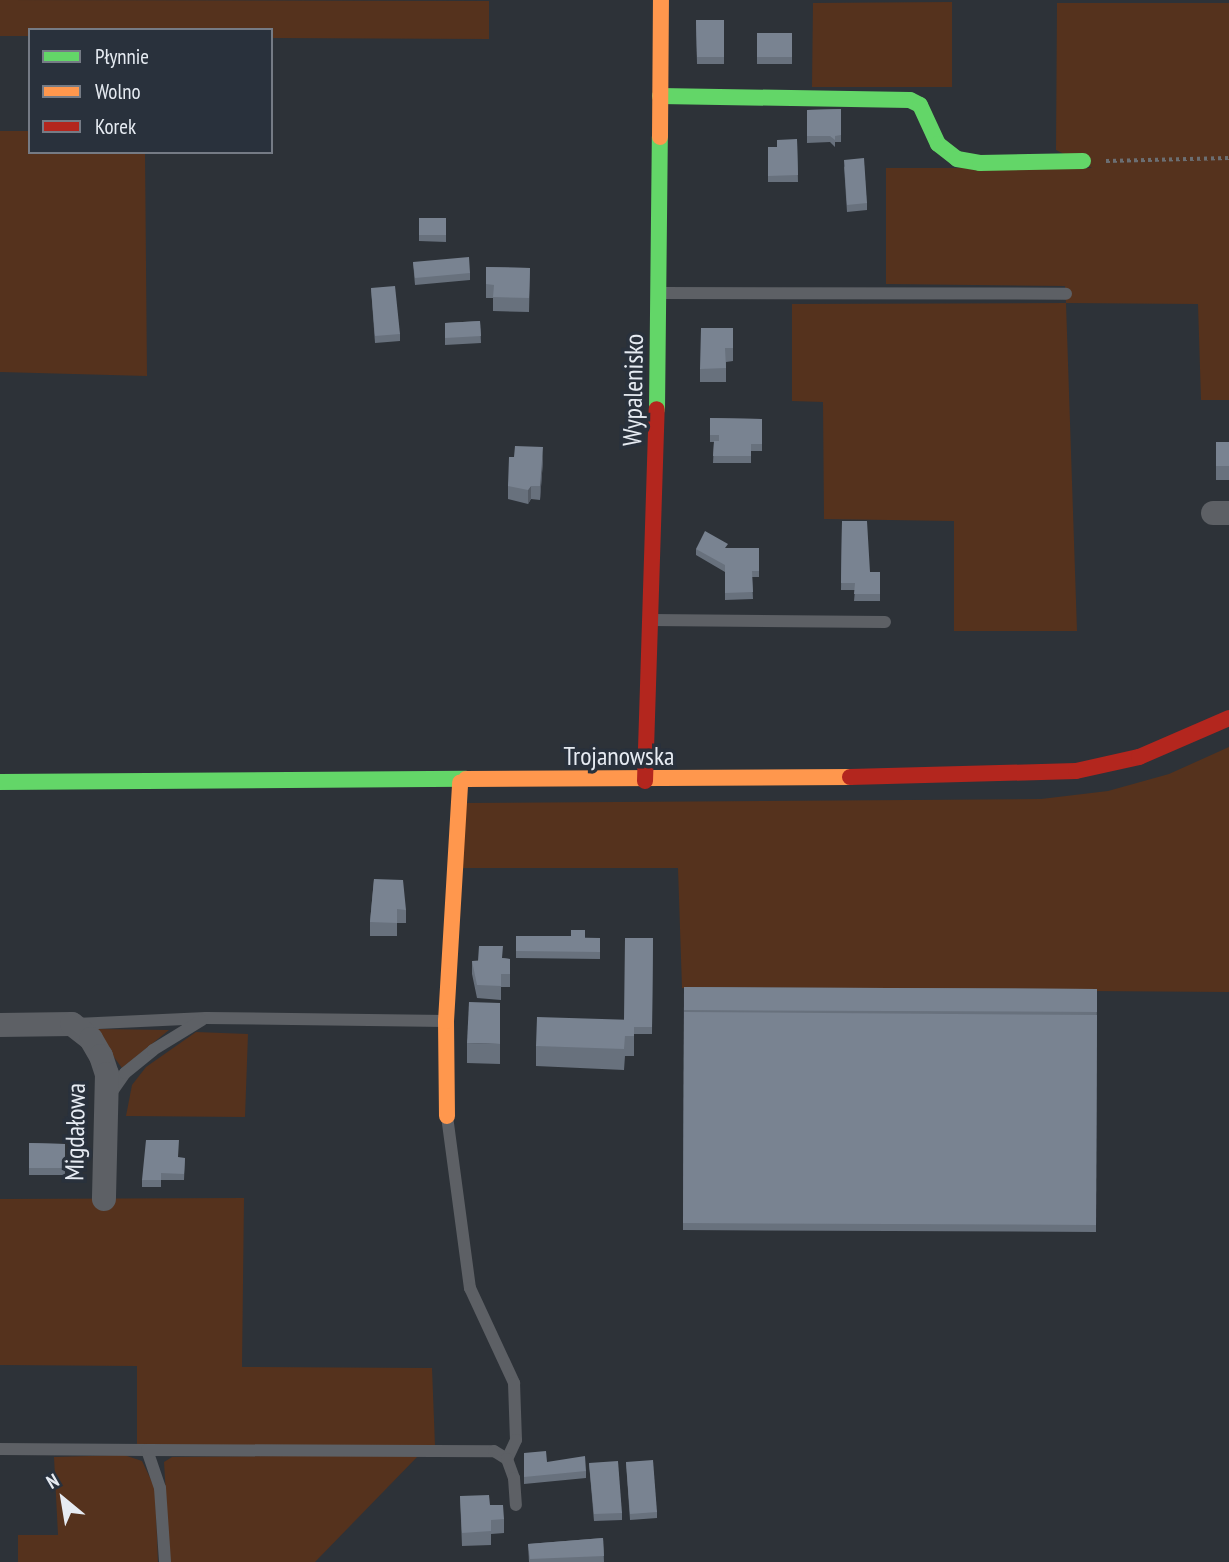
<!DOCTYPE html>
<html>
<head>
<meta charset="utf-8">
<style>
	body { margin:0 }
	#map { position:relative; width:1229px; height:1562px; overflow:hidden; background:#2d3238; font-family:"PT Sans Narrow",sans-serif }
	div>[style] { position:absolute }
	.green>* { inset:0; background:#55321d }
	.path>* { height:3.5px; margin-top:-1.75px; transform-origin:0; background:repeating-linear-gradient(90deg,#6b6e72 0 3.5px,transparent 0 7px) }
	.lane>* { height:12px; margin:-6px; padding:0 6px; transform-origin:6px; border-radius:6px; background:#5d6065 }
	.street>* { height:24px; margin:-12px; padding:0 12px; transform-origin:12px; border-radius:12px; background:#5d6065 }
	.fast>* { height:16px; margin:-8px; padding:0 8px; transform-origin:8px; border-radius:8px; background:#63d668 }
	.slow>* { height:16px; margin:-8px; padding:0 8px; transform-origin:8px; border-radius:8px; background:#ff974d }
	.jam>* { height:16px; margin:-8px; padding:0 8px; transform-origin:8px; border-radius:8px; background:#b3261e }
	.wall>* { inset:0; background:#68717d }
	.shaded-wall>* { inset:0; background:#555c66 }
	.building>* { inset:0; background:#798391 }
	span { translate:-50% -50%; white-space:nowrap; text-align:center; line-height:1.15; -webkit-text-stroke:7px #29313c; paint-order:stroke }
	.street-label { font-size:26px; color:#e6ebf2 }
	.legend { position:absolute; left:28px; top:28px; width:245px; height:126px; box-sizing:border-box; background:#29313c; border:2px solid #757b85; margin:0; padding:9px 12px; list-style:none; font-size:21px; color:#e6ebf2 }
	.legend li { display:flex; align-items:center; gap:14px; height:35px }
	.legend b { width:35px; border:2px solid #757b85 }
	.north { position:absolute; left:28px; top:1464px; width:70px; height:70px; -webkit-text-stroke:5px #29313c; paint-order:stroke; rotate:330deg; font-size:19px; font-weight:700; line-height:28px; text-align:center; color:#e6ebf2 }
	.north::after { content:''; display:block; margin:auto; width:24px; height:32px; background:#e6ebf2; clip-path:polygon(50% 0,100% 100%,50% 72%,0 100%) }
</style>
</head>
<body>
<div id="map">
	<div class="green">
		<i style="clip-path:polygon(0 0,489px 1px,489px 39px,271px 38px,271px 30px,30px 30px,30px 36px,0 36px)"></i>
		<i style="clip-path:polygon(952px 2px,952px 87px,812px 87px,813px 3px)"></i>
		<i style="clip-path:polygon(1057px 3px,1229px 3px,1229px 400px,1201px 400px,1198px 304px,1066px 303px,1077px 631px,954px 631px,954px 521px,824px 519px,823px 402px,792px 401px,792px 304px,1066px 303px,1065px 286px,886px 284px,886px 168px,1092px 168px,1056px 150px)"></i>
		<i style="clip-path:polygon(0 131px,30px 131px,30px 152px,145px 152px,147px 376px,0 372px)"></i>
		<i style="clip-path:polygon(1229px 747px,1229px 992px,682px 988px,678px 868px,462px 868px,465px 803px,1041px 799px,1108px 791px,1169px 774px)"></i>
		<i style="clip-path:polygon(93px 1029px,169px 1030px,122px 1068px)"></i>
		<i style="clip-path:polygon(196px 1032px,248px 1034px,245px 1117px,126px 1116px,132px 1085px,146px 1067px)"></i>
		<i style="clip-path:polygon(244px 1198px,242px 1367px,432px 1368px,435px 1446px,137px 1445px,137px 1366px,0 1365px,0 1199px)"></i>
		<i style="clip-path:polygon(124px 1455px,142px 1461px,155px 1488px,158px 1562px,18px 1562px,18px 1535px,58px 1535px,54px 1457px)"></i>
		<i style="clip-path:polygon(419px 1455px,315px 1562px,170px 1562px,164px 1462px,172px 1457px)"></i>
	</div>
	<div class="path">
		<i style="left:1106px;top:161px;width:123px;rotate:-1.4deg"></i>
	</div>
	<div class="lane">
		<i style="left:660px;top:293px;width:406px;rotate:0.1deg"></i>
		<i style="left:651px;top:620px;width:234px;rotate:0.5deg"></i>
		<i style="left:76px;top:1024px;width:130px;rotate:-2.6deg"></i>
		<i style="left:206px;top:1018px;width:240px;rotate:0.7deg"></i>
		<i style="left:111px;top:1093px;width:24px;rotate:-55deg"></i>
		<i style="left:125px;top:1073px;width:36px;rotate:-39deg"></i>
		<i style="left:153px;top:1050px;width:57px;rotate:-31.5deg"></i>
		<i style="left:447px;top:1116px;width:174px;rotate:82.4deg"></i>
		<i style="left:470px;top:1288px;width:105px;rotate:65.1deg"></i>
		<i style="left:514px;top:1383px;width:57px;rotate:88deg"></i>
		<i style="left:516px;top:1440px;width:21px;rotate:115deg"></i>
		<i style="left:0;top:1449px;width:147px;rotate:0.4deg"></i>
		<i style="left:147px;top:1450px;width:40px;rotate:71.1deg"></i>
		<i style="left:160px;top:1488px;width:74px;rotate:86.1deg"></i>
		<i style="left:147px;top:1450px;width:347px;rotate:0.2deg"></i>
		<i style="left:494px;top:1451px;width:15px;rotate:32deg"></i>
		<i style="left:507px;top:1459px;width:20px;rotate:70deg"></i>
		<i style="left:514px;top:1478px;width:27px;rotate:86deg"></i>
	</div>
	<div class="street">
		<i style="left:1213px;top:513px;width:16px"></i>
		<i style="left:0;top:1025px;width:72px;rotate:-0.8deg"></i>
		<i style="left:72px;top:1024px;width:24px;rotate:38deg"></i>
		<i style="left:91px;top:1039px;width:20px;rotate:60deg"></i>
		<i style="left:101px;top:1056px;width:19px;rotate:72deg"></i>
		<i style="left:107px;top:1074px;width:125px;rotate:91.4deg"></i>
	</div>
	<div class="fast">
		<i style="left:660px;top:96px;width:250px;rotate:0.9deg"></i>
		<i style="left:910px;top:100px;width:11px;rotate:27deg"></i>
		<i style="left:920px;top:105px;width:43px;rotate:65.2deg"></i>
		<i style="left:938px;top:144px;width:24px;rotate:38deg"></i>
		<i style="left:957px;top:159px;width:23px;rotate:10deg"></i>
		<i style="left:980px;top:163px;width:103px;rotate:-1.1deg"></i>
		<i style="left:657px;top:409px;width:272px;rotate:-89.4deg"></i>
		<i style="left:0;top:782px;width:466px;rotate:-0.4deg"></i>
	</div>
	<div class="slow">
		<i style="left:660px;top:137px;width:137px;rotate:-89.6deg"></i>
		<i style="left:466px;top:779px;width:384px;rotate:-0.3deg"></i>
		<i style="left:447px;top:1116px;width:95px;rotate:-90.6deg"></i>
		<i style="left:446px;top:1021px;width:239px;rotate:-86.6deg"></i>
	</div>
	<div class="jam">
		<i style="left:850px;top:777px;width:226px;rotate:-1.5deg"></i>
		<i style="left:1076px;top:771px;width:65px;rotate:-12.5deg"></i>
		<i style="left:1139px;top:757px;width:98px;rotate:-23.4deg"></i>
		<i style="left:645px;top:781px;width:372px;rotate:-88.2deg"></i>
	</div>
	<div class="wall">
		<i style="clip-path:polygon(696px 20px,724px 20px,724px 64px,697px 64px)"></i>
		<i style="clip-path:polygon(757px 33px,792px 33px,792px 64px,757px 64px)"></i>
		<i style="clip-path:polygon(841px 109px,841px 142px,835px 142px,835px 147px,830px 142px,807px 143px,807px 110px)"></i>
		<i style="clip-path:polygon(797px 139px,798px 182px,768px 182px,768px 147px,777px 147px)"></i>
		<i style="clip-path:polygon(844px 166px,867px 203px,867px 210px,847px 212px)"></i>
		<i style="clip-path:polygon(419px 218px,446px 218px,446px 242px,419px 241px)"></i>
		<i style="clip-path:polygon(413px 262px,470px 273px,470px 280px,415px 285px)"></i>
		<i style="clip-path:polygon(486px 267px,530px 268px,529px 312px,493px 311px,493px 298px,486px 298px)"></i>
		<i style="clip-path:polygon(371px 288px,400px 334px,400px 341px,375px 343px)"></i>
		<i style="clip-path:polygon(480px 321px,481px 343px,445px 345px,445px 323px)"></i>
		<i style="clip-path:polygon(733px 328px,733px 361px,726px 362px,726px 382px,700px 382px,700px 369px)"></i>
		<i style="clip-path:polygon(710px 418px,762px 419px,762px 451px,751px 451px,751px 463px,713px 463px,714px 442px,710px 442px)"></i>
		<i style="clip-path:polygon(1216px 442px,1229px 442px,1229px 480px,1216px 480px)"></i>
		<i style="clip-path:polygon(514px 457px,543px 460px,540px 500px,531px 499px,528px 504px,508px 499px,508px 486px)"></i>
		<i style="clip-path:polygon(842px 521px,870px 572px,880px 572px,880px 601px,854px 601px,855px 590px,841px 590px)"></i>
		<i style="clip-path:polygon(759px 548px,759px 577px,752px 577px,753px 599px,725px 600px,725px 572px,696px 555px,696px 549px)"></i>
		<i style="clip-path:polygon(374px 879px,406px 910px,406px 923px,397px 923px,397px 936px,370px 936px,370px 922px)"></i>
		<i style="clip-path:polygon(516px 936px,600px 938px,600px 959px,516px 958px)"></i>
		<i style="clip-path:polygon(653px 938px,652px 1034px,634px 1034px,634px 1056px,625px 1056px,624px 1070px,536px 1066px,536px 1046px,624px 1020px)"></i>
		<i style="clip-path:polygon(503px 958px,510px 959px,510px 987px,501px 987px,501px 1000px,477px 998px,472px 974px,472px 961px)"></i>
		<i style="clip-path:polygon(684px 987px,1097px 989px,1096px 1232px,683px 1230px)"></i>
		<i style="clip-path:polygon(467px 1043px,500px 1044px,500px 1064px,467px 1063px)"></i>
		<i style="clip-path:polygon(29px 1143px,65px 1144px,65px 1175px,29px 1175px)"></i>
		<i style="clip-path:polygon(179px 1158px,185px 1158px,184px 1180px,161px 1180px,161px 1187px,142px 1187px,142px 1180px)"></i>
		<i style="clip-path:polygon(524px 1453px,547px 1462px,586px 1471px,586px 1478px,524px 1484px)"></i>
		<i style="clip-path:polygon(626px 1462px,657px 1512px,657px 1518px,630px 1520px)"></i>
		<i style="clip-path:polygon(589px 1463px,622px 1513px,622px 1520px,594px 1521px)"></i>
		<i style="clip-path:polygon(460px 1496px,490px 1505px,504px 1519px,504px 1533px,491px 1534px,491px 1545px,462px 1546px)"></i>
		<i style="clip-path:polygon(603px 1538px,604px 1562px,529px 1562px,528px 1544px)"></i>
	</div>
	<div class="shaded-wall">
		<i style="clip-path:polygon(543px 447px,543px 460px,540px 500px,540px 486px)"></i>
		<i style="clip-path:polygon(531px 486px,531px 499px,528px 504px,528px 490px)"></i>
	</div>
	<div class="building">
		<i style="clip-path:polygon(696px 20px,724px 20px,724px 57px,697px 57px)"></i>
		<i style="clip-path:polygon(757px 33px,792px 33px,792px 57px,757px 57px)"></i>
		<i style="clip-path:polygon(841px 109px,841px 135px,835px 136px,835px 140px,830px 136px,807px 136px,807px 110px)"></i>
		<i style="clip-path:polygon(797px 139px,798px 175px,768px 176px,768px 147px,777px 147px,777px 140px)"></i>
		<i style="clip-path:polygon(864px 158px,867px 203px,847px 205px,844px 160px)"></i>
		<i style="clip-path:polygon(419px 218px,446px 218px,446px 235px,419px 235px)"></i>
		<i style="clip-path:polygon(469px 257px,470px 273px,415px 278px,413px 262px)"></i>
		<i style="clip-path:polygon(486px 267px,530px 268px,529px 298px,493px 297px,494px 285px,486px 284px)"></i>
		<i style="clip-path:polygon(395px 286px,400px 334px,375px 336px,371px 288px)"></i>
		<i style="clip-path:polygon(480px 321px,481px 336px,445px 338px,445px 323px)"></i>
		<i style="clip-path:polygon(701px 328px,733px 328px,733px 348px,725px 348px,726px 368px,700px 369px)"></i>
		<i style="clip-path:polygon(710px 418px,762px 419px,762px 444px,751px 444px,751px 456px,713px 456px,714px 441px,719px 441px,719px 435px,710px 435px)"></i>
		<i style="clip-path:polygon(1216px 442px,1229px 442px,1229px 466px,1216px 466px)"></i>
		<i style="clip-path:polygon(515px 446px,543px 447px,540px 486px,531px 486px,528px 490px,508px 486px,509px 457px,514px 457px)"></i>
		<i style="clip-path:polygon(842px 521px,867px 521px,870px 572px,880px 572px,880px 594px,854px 594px,855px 583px,841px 583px)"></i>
		<i style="clip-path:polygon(705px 531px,728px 544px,725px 548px,759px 548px,759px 571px,752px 571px,753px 592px,725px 593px,725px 565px,696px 549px)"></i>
		<i style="clip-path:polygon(374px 879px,403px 880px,406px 910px,397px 909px,397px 923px,370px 922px)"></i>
		<i style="clip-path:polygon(571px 930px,585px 930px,585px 938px,600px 938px,600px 952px,516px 951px,516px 936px,571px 936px)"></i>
		<i style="clip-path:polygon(625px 938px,653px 938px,652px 1027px,634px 1027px,634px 1020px,624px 1020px)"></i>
		<i style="clip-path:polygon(479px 946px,503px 946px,502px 958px,510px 959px,510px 974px,501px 974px,501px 986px,477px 985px,472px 961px,478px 961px)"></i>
		<i style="clip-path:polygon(684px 987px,1097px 989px,1097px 1012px,684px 1010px)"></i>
		<i style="clip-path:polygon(469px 1002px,500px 1003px,500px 1044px,467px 1043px)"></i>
		<i style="clip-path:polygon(684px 1012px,1097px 1015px,1096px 1225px,683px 1223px)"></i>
		<i style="clip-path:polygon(537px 1017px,634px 1020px,634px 1036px,625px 1036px,624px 1049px,536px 1046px)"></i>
		<i style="clip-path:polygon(146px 1140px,179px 1140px,178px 1157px,185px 1158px,184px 1174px,161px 1173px,161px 1180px,142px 1180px)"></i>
		<i style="clip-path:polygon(29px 1143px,65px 1144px,65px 1168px,29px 1168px)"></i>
		<i style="clip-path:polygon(546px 1451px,547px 1462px,585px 1456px,586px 1471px,524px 1477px,524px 1453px)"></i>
		<i style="clip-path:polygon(653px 1460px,657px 1512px,630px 1514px,626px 1462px)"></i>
		<i style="clip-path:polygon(618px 1461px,622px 1513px,594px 1514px,589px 1463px)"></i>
		<i style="clip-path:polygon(489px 1495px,490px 1505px,503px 1505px,504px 1519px,491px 1520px,491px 1531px,462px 1533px,460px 1496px)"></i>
		<i style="clip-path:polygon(603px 1538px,604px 1556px,530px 1559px,528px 1544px)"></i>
	</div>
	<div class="street-label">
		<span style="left:633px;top:390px;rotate:-89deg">Wypalenisko</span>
		<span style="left:619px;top:756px">Trojanowska</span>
		<span style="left:75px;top:1132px;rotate:-89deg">Migdałowa</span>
	</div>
	<ul class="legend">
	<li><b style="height:9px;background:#63d668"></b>Płynnie</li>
	<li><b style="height:9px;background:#ff974d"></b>Wolno</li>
	<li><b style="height:9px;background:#b3261e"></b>Korek</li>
	</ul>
	<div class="north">N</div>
</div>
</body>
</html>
